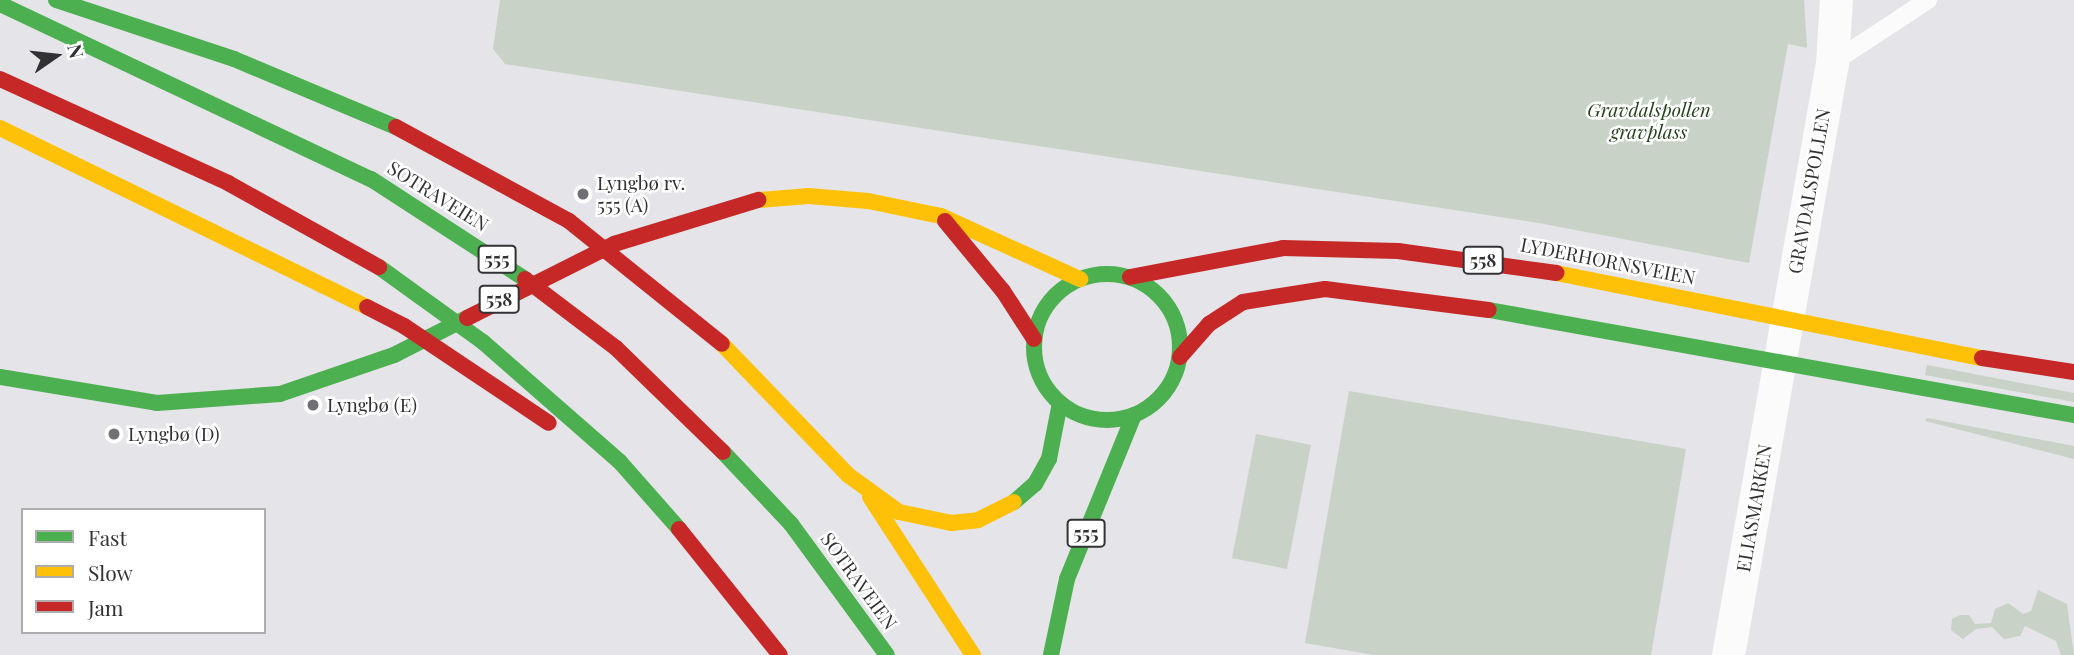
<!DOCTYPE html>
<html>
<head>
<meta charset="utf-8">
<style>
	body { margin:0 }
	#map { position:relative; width:2074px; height:655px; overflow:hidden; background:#e4e4e9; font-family:"Playfair Display",serif }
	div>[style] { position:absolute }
	.green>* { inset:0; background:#c8d2c7 }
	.lane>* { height:18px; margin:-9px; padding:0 9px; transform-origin:9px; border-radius:9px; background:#fbfbfc }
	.street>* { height:33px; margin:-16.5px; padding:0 16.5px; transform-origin:16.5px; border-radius:16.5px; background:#fbfbfc }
	.fast>* { height:16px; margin:-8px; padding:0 8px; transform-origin:8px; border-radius:8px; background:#4caf50 }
	.fast>.ring { margin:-8px; padding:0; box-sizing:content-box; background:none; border:16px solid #4caf50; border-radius:50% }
	.slow>* { height:16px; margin:-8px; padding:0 8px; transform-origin:8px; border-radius:8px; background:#ffc107 }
	.jam>* { height:16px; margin:-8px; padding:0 8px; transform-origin:8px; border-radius:8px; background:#c62828 }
	.dots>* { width:19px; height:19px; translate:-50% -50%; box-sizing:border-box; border:4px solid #fff; border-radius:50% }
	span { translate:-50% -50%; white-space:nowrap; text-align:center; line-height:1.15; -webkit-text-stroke:5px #fff; paint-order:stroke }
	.shield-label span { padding:2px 5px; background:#fff; border:2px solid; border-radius:5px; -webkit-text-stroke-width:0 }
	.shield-label { font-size:18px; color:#323235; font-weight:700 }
	.park-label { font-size:19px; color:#26431e; font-style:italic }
	.poi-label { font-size:19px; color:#323235 }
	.left { translate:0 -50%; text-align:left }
	.street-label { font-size:19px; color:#323235 }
	.legend { position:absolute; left:21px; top:508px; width:245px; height:126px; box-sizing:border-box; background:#fff; border:2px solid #adadae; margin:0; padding:9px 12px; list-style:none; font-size:21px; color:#323235 }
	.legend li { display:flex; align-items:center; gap:14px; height:35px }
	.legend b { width:35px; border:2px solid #adadae }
	.north { position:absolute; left:21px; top:21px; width:70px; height:70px; -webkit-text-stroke:5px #fff; paint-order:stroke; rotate:76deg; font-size:19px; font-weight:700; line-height:28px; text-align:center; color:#323235 }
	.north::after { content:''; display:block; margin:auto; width:24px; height:32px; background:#323235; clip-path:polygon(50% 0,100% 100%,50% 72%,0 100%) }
</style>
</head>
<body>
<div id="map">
	<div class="green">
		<i style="clip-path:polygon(500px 0,1804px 0,1807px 48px,1788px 44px,1749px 263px,1539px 223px,505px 64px,493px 49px)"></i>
		<i style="clip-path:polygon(1927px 365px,2074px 393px,2074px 402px,1925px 375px)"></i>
		<i style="clip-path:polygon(1349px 391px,1686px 449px,1651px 655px,1374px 655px,1305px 643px)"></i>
		<i style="clip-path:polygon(1927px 418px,2074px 446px,2074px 459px,1925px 421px)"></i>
		<i style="clip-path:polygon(1256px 434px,1311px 445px,1287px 569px,1232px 558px)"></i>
		<i style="clip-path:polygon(2038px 590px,2067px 604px,2074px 655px,2061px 655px,2056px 641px,2025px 626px,2020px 636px,2004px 639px,1992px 627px,1976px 629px,1963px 639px,1951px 630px,1952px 619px,1960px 615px,1969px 615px,1975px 624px,1991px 623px,1995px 609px,2008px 603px,2023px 614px,2031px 611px)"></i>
	</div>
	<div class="lane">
		<i style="left:1832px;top:63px;width:115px;rotate:-33.3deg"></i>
	</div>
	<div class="street">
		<i style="left:1728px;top:655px;width:601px;rotate:-80.04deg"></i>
		<i style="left:1832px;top:63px;width:63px;rotate:-86.4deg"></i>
	</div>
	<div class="fast">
		<i style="left:56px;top:0;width:188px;rotate:18.3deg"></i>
		<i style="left:234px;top:59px;width:176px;rotate:22.8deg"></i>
		<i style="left:0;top:4px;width:410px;rotate:25.3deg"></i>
		<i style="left:371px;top:179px;width:184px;rotate:33deg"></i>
		<i style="left:379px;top:267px;width:128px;rotate:35.8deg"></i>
		<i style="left:483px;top:342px;width:182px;rotate:41.2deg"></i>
		<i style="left:620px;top:462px;width:89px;rotate:48.6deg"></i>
		<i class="ring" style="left:1034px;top:274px;width:130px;height:130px"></i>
		<i style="left:1489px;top:310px;width:594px;rotate:10.18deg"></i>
		<i style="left:0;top:377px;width:159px;rotate:9.4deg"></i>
		<i style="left:157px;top:403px;width:123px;rotate:-4.2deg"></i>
		<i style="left:280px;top:394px;width:120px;rotate:-18.9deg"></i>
		<i style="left:394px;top:355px;width:82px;rotate:-26.9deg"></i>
		<i style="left:723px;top:452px;width:99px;rotate:46.6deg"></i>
		<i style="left:791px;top:524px;width:162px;rotate:53.8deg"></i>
		<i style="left:1014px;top:502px;width:28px;rotate:-41deg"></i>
		<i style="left:1035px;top:484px;width:29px;rotate:-61deg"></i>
		<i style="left:1049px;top:459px;width:57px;rotate:-78.9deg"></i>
		<i style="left:1051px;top:655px;width:78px;rotate:-78.1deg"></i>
		<i style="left:1067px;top:579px;width:177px;rotate:-67.8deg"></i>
	</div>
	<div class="slow">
		<i style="left:0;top:128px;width:408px;rotate:26deg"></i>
		<i style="left:758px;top:200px;width:51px;rotate:-4.5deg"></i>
		<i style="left:809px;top:196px;width:59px;rotate:4.8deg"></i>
		<i style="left:868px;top:201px;width:75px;rotate:11.6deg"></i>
		<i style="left:941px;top:216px;width:153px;rotate:24.4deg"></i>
		<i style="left:1556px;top:273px;width:434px;rotate:11.3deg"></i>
		<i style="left:722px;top:344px;width:182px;rotate:46.1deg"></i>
		<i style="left:848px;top:475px;width:63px;rotate:36deg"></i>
		<i style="left:899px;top:512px;width:53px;rotate:11.9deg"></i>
		<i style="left:951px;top:523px;width:27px;rotate:-6deg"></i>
		<i style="left:978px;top:520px;width:40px;rotate:-26.6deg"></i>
		<i style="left:870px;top:497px;width:189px;rotate:56.9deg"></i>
	</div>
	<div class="jam">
		<i style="left:0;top:79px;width:251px;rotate:24.5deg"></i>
		<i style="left:228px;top:183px;width:173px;rotate:29.1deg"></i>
		<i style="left:396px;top:127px;width:197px;rotate:28.5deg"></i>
		<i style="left:569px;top:221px;width:196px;rotate:38.8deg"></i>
		<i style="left:945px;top:221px;width:91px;rotate:50.4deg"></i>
		<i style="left:1003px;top:291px;width:57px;rotate:57.1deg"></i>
		<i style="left:1130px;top:277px;width:156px;rotate:-10.7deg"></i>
		<i style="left:1283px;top:248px;width:115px;rotate:1.5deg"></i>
		<i style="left:1398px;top:251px;width:160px;rotate:7.9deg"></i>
		<i style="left:525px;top:279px;width:114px;rotate:37.2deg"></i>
		<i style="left:616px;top:348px;width:149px;rotate:44.2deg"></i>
		<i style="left:367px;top:307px;width:42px;rotate:27.2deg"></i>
		<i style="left:404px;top:326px;width:174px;rotate:33.8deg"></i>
		<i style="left:467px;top:318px;width:165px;rotate:-26.7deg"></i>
		<i style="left:614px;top:244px;width:151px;rotate:-17deg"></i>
		<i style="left:1180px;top:357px;width:44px;rotate:-48.7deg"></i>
		<i style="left:1209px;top:324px;width:40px;rotate:-32.9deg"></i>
		<i style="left:1243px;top:302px;width:83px;rotate:-9deg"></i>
		<i style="left:1325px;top:289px;width:165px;rotate:7.3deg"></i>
		<i style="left:1982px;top:358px;width:93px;rotate:8.7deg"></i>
		<i style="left:679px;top:529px;width:161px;rotate:51.3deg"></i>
	</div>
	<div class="dots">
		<i style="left:583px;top:194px;background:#707074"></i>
		<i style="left:313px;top:405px;background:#707074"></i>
		<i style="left:114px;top:434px;background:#707074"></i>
	</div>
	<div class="shield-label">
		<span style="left:497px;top:259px">555</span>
		<span style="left:1483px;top:260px">558</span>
		<span style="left:499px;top:299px">558</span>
		<span style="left:1086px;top:533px">555</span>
	</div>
	<div class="park-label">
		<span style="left:1649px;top:121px">Gravdalspollen<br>gravplass</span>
	</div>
	<div class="poi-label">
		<span class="left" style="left:597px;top:194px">Lyngbø rv.<br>555 (A)</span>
		<span class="left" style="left:327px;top:405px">Lyngbø (E)</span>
		<span class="left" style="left:128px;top:434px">Lyngbø (D)</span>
	</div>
	<div class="street-label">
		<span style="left:1809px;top:191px;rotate:-80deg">GRAVDALSPOLLEN</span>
		<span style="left:438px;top:196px;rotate:32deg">SOTRAVEIEN</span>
		<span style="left:1608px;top:261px;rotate:11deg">LYDERHORNSVEIEN</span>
		<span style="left:1754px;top:508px;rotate:-80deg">ELIASMARKEN</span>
		<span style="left:859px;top:581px;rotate:54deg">SOTRAVEIEN</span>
	</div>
	<ul class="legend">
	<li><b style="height:9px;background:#4caf50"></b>Fast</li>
	<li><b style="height:9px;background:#ffc107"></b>Slow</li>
	<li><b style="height:9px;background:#c62828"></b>Jam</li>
	</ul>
	<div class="north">N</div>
</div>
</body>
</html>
